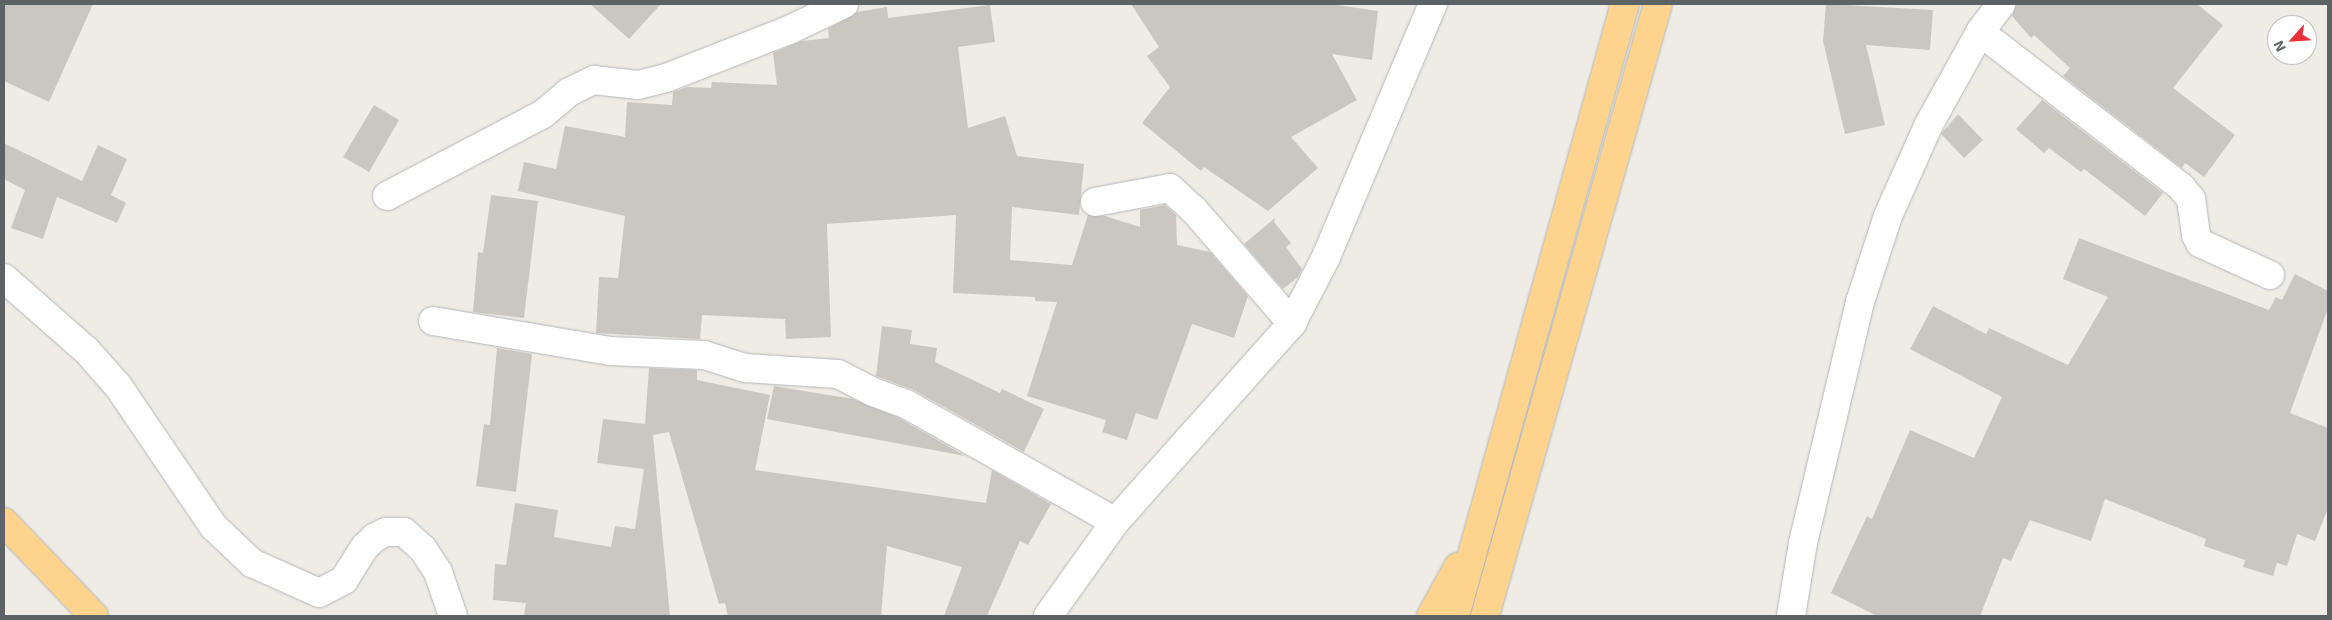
<!DOCTYPE html>
<html>
<head>
<meta charset="utf-8">
<style>
	body { margin:0 }
	#map { position:relative; width:2332px; height:620px; overflow:hidden; background:#efece5; font-family:"Exo 2",sans-serif }
	div>[style] { position:absolute }
	.building>* { inset:0; background:#cac7c2 }
	.roads { filter:drop-shadow(0 0 1px #b2b6ba) drop-shadow(0 0 1px #b2b6ba) }
	.minor>* { height:28px; margin:-14px; padding:0 14px; transform-origin:14px; border-radius:14px; background:#fff }
	.highway>* { height:28px; margin:-14px; padding:0 14px; transform-origin:14px; border-radius:14px; background:#fdd38e }
	span { translate:-50% -50%; white-space:nowrap; text-align:center; line-height:1.15; -webkit-text-stroke:5px #fff; paint-order:stroke }
	.frame { position:absolute; inset:0; border:5px solid #5d6265; pointer-events:none }
	.north { position:absolute; left:2267px; top:15px; width:50px; height:50px; box-sizing:border-box; background:#fff; border:1px solid #bec0c1; border-radius:50%; rotate:244deg; font-size:14px; font-weight:700; line-height:20px; text-align:center; color:#5d6265 }
	.north::after { content:''; display:block; margin:auto; width:18px; height:22px; background:#ea3039; clip-path:polygon(50% 0,100% 100%,50% 72%,0 100%) }
</style>
</head>
<body>
<div id="map">
	<div class="building">
		<i style="clip-path:polygon(4px 4px,93px 4px,49px 102px,4px 81px)"></i>
		<i style="clip-path:polygon(590px 4px,661px 4px,629px 39px)"></i>
		<i style="clip-path:polygon(1131px 4px,1330px 4px,1378px 11px,1372px 60px,1332px 54px,1357px 100px,1291px 137px,1318px 168px,1268px 211px,1204px 167px,1201px 171px,1142px 123px,1170px 87px,1147px 56px,1159px 47px)"></i>
		<i style="clip-path:polygon(1826px 4px,1933px 10px,1930px 50px,1866px 45px,1885px 125px,1845px 134px,1823px 41px)"></i>
		<i style="clip-path:polygon(2016px 4px,2197px 4px,2223px 25px,2173px 88px,2235px 135px,2204px 177px,2185px 163px,2182px 168px,2063px 76px,2070px 68px,2034px 35px,2031px 38px,2012px 16px)"></i>
		<i style="clip-path:polygon(990px 5px,995px 42px,958px 47px,968px 128px,1005px 116px,1017px 156px,1084px 164px,1079px 215px,1012px 207px,1010px 260px,1072px 265px,1088px 215px,1105px 216px,1140px 227px,1140px 210px,1165px 205px,1176px 215px,1177px 245px,1210px 252px,1248px 296px,1234px 338px,1192px 324px,1157px 420px,1136px 413px,1127px 440px,1102px 432px,1106px 420px,1027px 396px,1057px 302px,1035px 301px,1035px 297px,953px 293px,956px 215px,827px 224px,831px 337px,786px 339px,785px 319px,702px 315px,700px 339px,596px 333px,599px 277px,618px 278px,625px 216px,518px 191px,524px 162px,556px 169px,565px 126px,625px 137px,627px 102px,672px 105px,673px 92px,687px 87px,711px 88px,712px 82px,777px 85px,773px 53px,802px 41px,829px 38px,828px 29px,857px 12px,887px 7px,888px 18px)"></i>
		<i style="clip-path:polygon(2042px 100px,2163px 193px,2145px 216px,2084px 169px,2081px 172px,2049px 148px,2044px 153px,2016px 129px)"></i>
		<i style="clip-path:polygon(374px 105px,399px 120px,369px 172px,343px 157px)"></i>
		<i style="clip-path:polygon(1958px 114px,1983px 140px,1964px 158px,1941px 134px)"></i>
		<i style="clip-path:polygon(4px 143px,82px 181px,98px 145px,127px 159px,111px 195px,126px 203px,117px 223px,57px 197px,43px 239px,11px 228px,25px 190px,4px 179px)"></i>
		<i style="clip-path:polygon(491px 195px,538px 201px,524px 318px,473px 312px,478px 252px,483px 253px)"></i>
		<i style="clip-path:polygon(1275px 218px,1274px 222px,1291px 243px,1286px 247px,1302px 269px,1298px 277px,1283px 289px,1244px 244px)"></i>
		<i style="clip-path:polygon(2079px 238px,2269px 310px,2276px 297px,2282px 300px,2295px 274px,2328px 291px,2328px 308px,2290px 413px,2328px 428px,2328px 508px,2315px 541px,2297px 534px,2287px 566px,2277px 563px,2273px 576px,2243px 567px,2245px 560px,2204px 546px,2206px 539px,2105px 499px,2091px 541px,2030px 520px,2011px 561px,2003px 558px,1980px 616px,1877px 616px,1831px 593px,1867px 516px,1872px 519px,1910px 430px,1974px 458px,2002px 397px,1910px 349px,1933px 306px,1986px 334px,1989px 328px,2068px 365px,2108px 297px,2063px 279px)"></i>
		<i style="clip-path:polygon(882px 326px,912px 330px,910px 344px,937px 348px,935px 362px,1000px 393px,1002px 389px,1044px 409px,1024px 452px,914px 390px,876px 376px)"></i>
		<i style="clip-path:polygon(497px 348px,532px 354px,516px 492px,476px 486px,484px 424px,490px 425px)"></i>
		<i style="clip-path:polygon(649px 368px,697px 370px,697px 380px,770px 395px,755px 470px,986px 503px,992px 470px,1051px 504px,1028px 545px,1020px 541px,987px 616px,944px 616px,962px 567px,887px 546px,881px 616px,728px 616px,725px 603px,719px 604px,669px 432px,653px 435px,670px 616px,524px 616px,526px 603px,493px 600px,495px 564px,506px 565px,515px 503px,558px 510px,554px 537px,611px 547px,615px 526px,635px 529px,644px 469px,597px 463px,603px 419px,645px 424px)"></i>
		<i style="clip-path:polygon(774px 386px,853px 399px,899px 418px,965px 456px,767px 419px)"></i>
	</div>
	<div class="roads">
		<div class="minor">
			<i style="left:1980px;top:32px;width:254px;rotate:37.6deg"></i>
			<i style="left:2181px;top:187px;width:16px;rotate:50deg"></i>
			<i style="left:2191px;top:199px;width:36px;rotate:82deg"></i>
			<i style="left:2196px;top:235px;width:9px;rotate:63deg"></i>
			<i style="left:2200px;top:243px;width:77px;rotate:24.6deg"></i>
			<i style="left:387px;top:196px;width:176px;rotate:-27.7deg"></i>
			<i style="left:543px;top:114px;width:34px;rotate:-40deg"></i>
			<i style="left:569px;top:92px;width:28px;rotate:-26deg"></i>
			<i style="left:594px;top:80px;width:44px;rotate:6.5deg"></i>
			<i style="left:638px;top:85px;width:29px;rotate:-14deg"></i>
			<i style="left:666px;top:78px;width:132px;rotate:-21.3deg"></i>
			<i style="left:789px;top:30px;width:61px;rotate:-25.3deg"></i>
			<i style="left:1095px;top:202px;width:76px;rotate:-10.6deg"></i>
			<i style="left:1170px;top:188px;width:33px;rotate:43deg"></i>
			<i style="left:1194px;top:210px;width:150px;rotate:49.1deg"></i>
			<i style="left:4px;top:278px;width:109px;rotate:41.3deg"></i>
			<i style="left:86px;top:350px;width:48px;rotate:48.4deg"></i>
			<i style="left:118px;top:386px;width:169px;rotate:55.8deg"></i>
			<i style="left:213px;top:526px;width:54px;rotate:43.5deg"></i>
			<i style="left:252px;top:563px;width:73px;rotate:24.1deg"></i>
			<i style="left:319px;top:593px;width:28px;rotate:-27deg"></i>
			<i style="left:344px;top:580px;width:39px;rotate:-58deg"></i>
			<i style="left:365px;top:547px;width:13px;rotate:-45deg"></i>
			<i style="left:374px;top:538px;width:13px;rotate:-27deg"></i>
			<i style="left:386px;top:532px;width:18px"></i>
			<i style="left:404px;top:532px;width:25px;rotate:42deg"></i>
			<i style="left:423px;top:549px;width:27px;rotate:57deg"></i>
			<i style="left:438px;top:572px;width:46px;rotate:71.2deg"></i>
			<i style="left:433px;top:321px;width:180px;rotate:9.6deg"></i>
			<i style="left:610px;top:351px;width:94px;rotate:2.4deg"></i>
			<i style="left:704px;top:355px;width:43px;rotate:17.6deg"></i>
			<i style="left:745px;top:368px;width:93px;rotate:3.7deg"></i>
			<i style="left:838px;top:374px;width:39px;rotate:27deg"></i>
			<i style="left:873px;top:392px;width:35px;rotate:20deg"></i>
			<i style="left:906px;top:404px;width:240px;rotate:29.4deg"></i>
			<i style="left:1048px;top:616px;width:115px;rotate:-54.5deg"></i>
			<i style="left:1115px;top:522px;width:266px;rotate:-48.3deg"></i>
			<i style="left:1292px;top:323px;width:74px;rotate:-62.7deg"></i>
			<i style="left:1326px;top:257px;width:275px;rotate:-67.1deg"></i>
			<i style="left:1791px;top:616px;width:74px;rotate:-80.7deg"></i>
			<i style="left:1803px;top:543px;width:248px;rotate:-76.7deg"></i>
			<i style="left:1860px;top:302px;width:90px;rotate:-72deg"></i>
			<i style="left:1888px;top:216px;width:98px;rotate:-66deg"></i>
			<i style="left:1928px;top:126px;width:107px;rotate:-61deg"></i>
			<i style="left:1980px;top:32px;width:35px;rotate:-53deg"></i>
		</div>
		<div class="highway">
			<i style="left:4px;top:522px;width:130px;rotate:46.2deg"></i>
			<i style="left:1431px;top:616px;width:56px;rotate:-61.1deg"></i>
			<i style="left:1455px;top:616px;width:635px;rotate:-74.48deg"></i>
			<i style="left:1485px;top:616px;width:636px;rotate:-74.22deg"></i>
		</div>
	</div>
	<div class="frame"></div>
	<div class="north">N</div>
</div>
</body>
</html>
